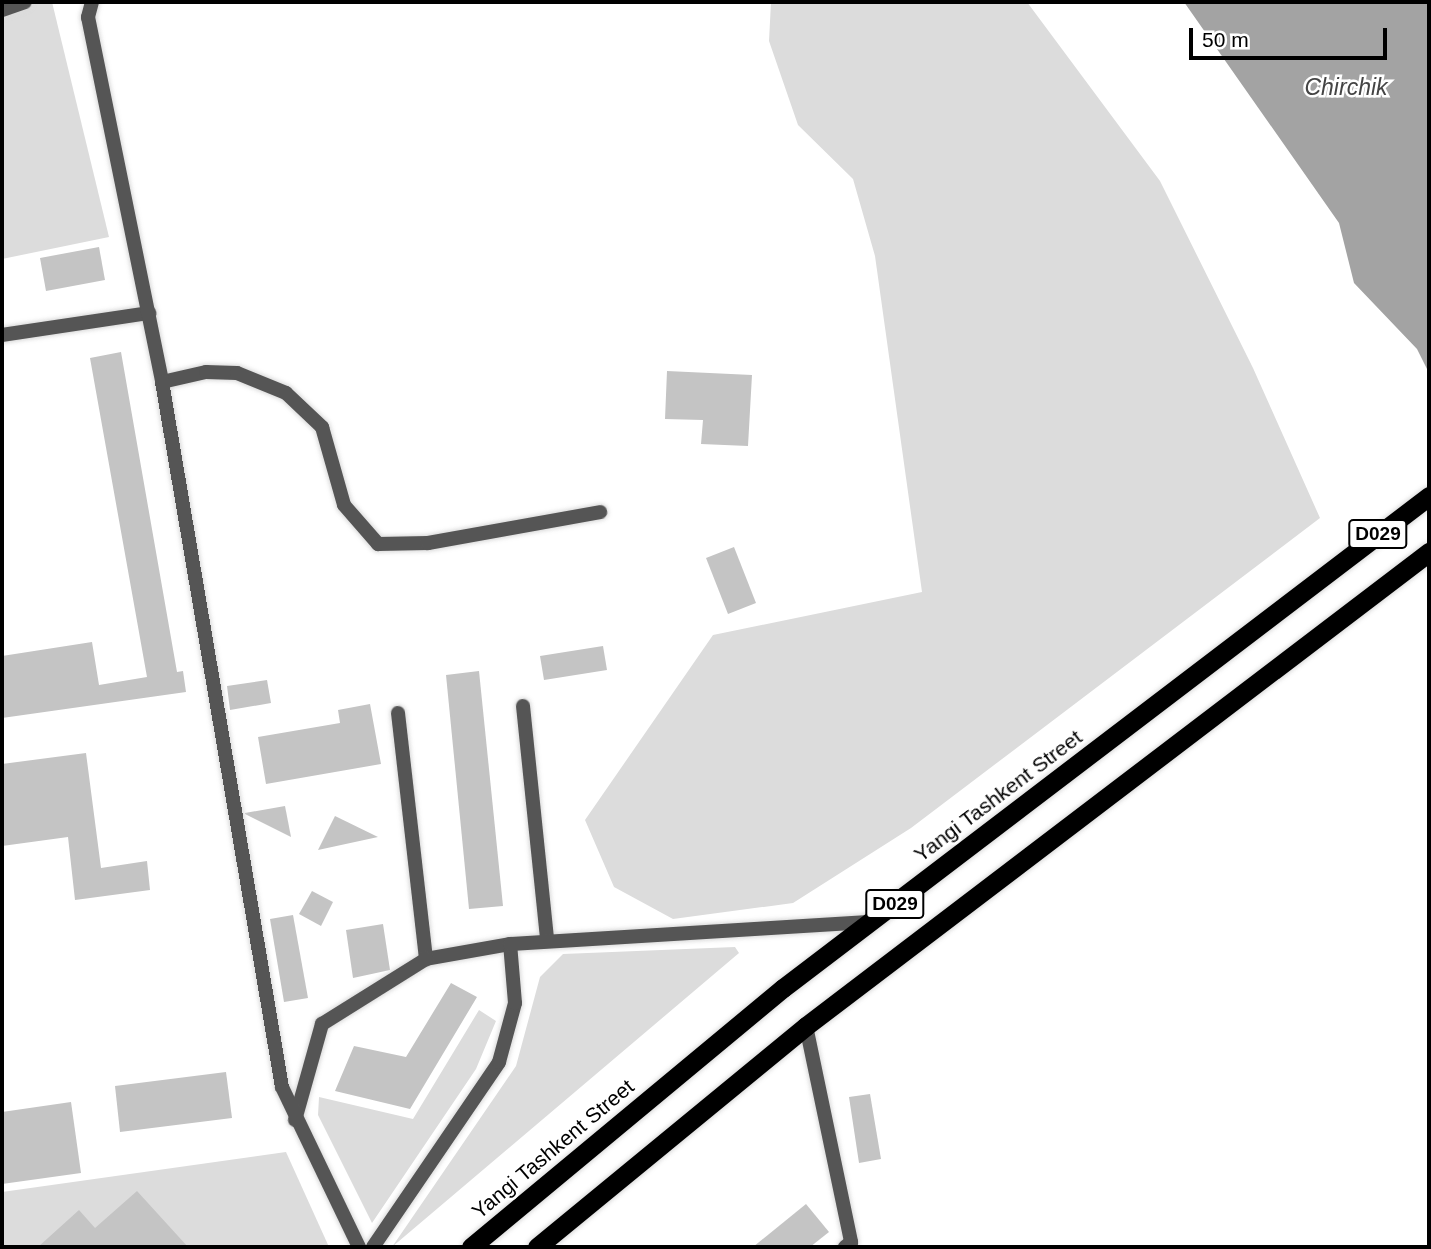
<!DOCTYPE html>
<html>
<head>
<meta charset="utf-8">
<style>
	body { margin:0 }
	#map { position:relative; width:1431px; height:1249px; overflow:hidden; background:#fff; font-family:Helvetica,sans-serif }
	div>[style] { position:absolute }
	.green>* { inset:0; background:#dcdcdc }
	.water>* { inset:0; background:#a3a3a3 }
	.building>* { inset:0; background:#c4c4c4 }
	.roads { filter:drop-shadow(0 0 2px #dbdbdb) drop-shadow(0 0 2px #dbdbdb) }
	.service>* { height:14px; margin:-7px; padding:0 7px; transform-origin:7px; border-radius:7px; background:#555 }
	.minor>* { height:14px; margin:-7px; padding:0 7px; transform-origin:7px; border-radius:7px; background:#555 }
	.trunk>* { height:19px; margin:-9.5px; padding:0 9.5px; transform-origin:9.5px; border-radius:9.5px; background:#000 }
	span { translate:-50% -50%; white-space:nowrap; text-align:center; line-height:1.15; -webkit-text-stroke:5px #fff; paint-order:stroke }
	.shield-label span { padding:2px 5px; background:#fff; border:2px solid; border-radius:5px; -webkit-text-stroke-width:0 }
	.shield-label { font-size:19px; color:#000; font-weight:700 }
	.street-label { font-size:21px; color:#000 }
	.water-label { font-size:23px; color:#444; font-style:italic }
	.frame { position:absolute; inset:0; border:4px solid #000; pointer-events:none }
	.scale { position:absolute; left:1189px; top:28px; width:198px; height:32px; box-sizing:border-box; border:4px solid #000; border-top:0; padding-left:9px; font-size:21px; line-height:24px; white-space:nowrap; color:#000; -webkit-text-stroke:5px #fff; paint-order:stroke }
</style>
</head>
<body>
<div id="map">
	<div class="green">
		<i style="clip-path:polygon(2px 2px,52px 2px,109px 237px,2px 259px)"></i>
		<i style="clip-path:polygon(771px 2px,1027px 2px,1160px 181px,1253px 368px,1320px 518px,911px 828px,793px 903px,673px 919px,614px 887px,585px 820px,713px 635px,922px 592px,875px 256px,853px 179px,798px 125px,769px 41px)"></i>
		<i style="clip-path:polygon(735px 947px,739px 953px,392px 1247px,516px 1066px,540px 977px,563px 954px)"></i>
		<i style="clip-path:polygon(479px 1010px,496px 1021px,476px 1069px,372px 1223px,318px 1115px,319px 1097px,413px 1119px)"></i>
		<i style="clip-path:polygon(286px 1152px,329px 1247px,2px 1247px,2px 1192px)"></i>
	</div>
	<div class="water">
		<i style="clip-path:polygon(1184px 2px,1429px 2px,1429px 373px,1417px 349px,1354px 283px,1339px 223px)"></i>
	</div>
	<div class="building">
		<i style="clip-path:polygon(99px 247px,105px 280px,46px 291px,40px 258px)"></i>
		<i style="clip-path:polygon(121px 352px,177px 672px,183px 671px,186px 692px,2px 718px,2px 656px,92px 642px,99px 685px,147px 677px,90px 358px)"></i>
		<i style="clip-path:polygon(667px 371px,752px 375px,748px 446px,701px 444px,703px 420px,665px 419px)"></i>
		<i style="clip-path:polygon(734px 547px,756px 603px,728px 614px,706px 558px)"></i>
		<i style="clip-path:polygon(603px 646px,607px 670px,544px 680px,540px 656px)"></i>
		<i style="clip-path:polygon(479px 671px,503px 906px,469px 909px,446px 675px)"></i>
		<i style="clip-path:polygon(267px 680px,271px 703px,230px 710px,227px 686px)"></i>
		<i style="clip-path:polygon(370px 704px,381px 764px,266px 784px,258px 737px,340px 723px,338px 710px)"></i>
		<i style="clip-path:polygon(86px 753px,101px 868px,147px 861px,150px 890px,75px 900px,68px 837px,2px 846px,2px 764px)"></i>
		<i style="clip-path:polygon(285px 806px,291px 837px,245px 814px,245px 813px)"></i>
		<i style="clip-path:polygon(335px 816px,378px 837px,318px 850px)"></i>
		<i style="clip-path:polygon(312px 891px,333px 902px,321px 926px,299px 914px)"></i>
		<i style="clip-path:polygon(293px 915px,308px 998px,284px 1002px,270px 919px)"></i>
		<i style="clip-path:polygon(383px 924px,390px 970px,353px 978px,346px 930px)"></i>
		<i style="clip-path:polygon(451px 983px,477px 997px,410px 1109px,335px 1091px,354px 1046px,406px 1057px)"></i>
		<i style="clip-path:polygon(226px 1072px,232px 1118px,120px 1132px,115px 1086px)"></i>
		<i style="clip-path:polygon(870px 1094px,881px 1159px,859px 1163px,849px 1097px)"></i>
		<i style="clip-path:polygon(71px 1102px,81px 1173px,2px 1184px,2px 1112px)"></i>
		<i style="clip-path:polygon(137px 1191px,188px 1247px,38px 1247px,79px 1210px,95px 1228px)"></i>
		<i style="clip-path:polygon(806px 1204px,829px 1232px,810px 1247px,753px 1247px)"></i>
	</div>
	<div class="roads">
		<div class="service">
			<i style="left:2px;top:335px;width:149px;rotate:-8.5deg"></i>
			<i style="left:162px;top:382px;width:45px;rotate:-12.8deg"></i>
			<i style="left:206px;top:372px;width:31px;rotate:2deg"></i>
			<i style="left:237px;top:373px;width:53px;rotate:22.2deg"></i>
			<i style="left:286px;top:393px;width:50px;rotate:43.4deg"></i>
			<i style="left:322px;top:427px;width:81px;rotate:74.2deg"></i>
			<i style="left:344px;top:505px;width:52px;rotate:48.9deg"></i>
			<i style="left:378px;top:544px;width:50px;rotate:-1.1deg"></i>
			<i style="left:428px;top:543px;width:175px;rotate:-10.2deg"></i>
			<i style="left:523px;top:706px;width:235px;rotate:84.1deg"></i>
			<i style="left:398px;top:713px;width:248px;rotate:83.5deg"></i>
			<i style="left:426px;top:959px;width:85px;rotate:-10.1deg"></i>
			<i style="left:806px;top:1026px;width:221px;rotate:78.2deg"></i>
			<i style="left:851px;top:1242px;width:8px;rotate:140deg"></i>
			<i style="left:295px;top:1120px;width:100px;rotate:-74.3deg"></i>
			<i style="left:322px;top:1024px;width:123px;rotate:-32deg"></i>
			<i style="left:373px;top:1247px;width:224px;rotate:-55.7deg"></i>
			<i style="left:499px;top:1062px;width:61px;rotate:-74.8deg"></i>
			<i style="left:515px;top:1003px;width:59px;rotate:-94.8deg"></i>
			<i style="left:510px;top:944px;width:360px;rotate:-3.5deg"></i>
		</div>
		<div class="minor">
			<i style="left:92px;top:2px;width:16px;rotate:105deg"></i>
			<i style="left:88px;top:17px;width:372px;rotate:78.5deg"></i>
			<i style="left:162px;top:382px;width:715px;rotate:80.34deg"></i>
			<i style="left:282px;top:1087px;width:178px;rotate:64.3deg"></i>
			<i style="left:2px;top:10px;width:24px;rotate:-19deg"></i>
		</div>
		<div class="trunk">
			<i style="left:471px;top:1247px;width:405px;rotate:-39.7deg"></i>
			<i style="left:783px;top:988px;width:812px;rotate:-37.29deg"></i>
			<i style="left:537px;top:1247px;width:348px;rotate:-39.4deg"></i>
			<i style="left:806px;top:1026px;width:783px;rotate:-37.27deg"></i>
		</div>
	</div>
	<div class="shield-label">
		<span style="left:1378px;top:534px">D029</span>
		<span style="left:895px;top:904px">D029</span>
	</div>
	<div class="street-label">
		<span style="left:998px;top:796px;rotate:-37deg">Yangi Tashkent Street</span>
		<span style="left:553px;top:1149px;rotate:-40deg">Yangi Tashkent Street</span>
	</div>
	<div class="water-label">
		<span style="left:1346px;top:87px">Chirchik</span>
	</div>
	<div class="frame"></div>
	<div class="scale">50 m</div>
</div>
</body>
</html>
